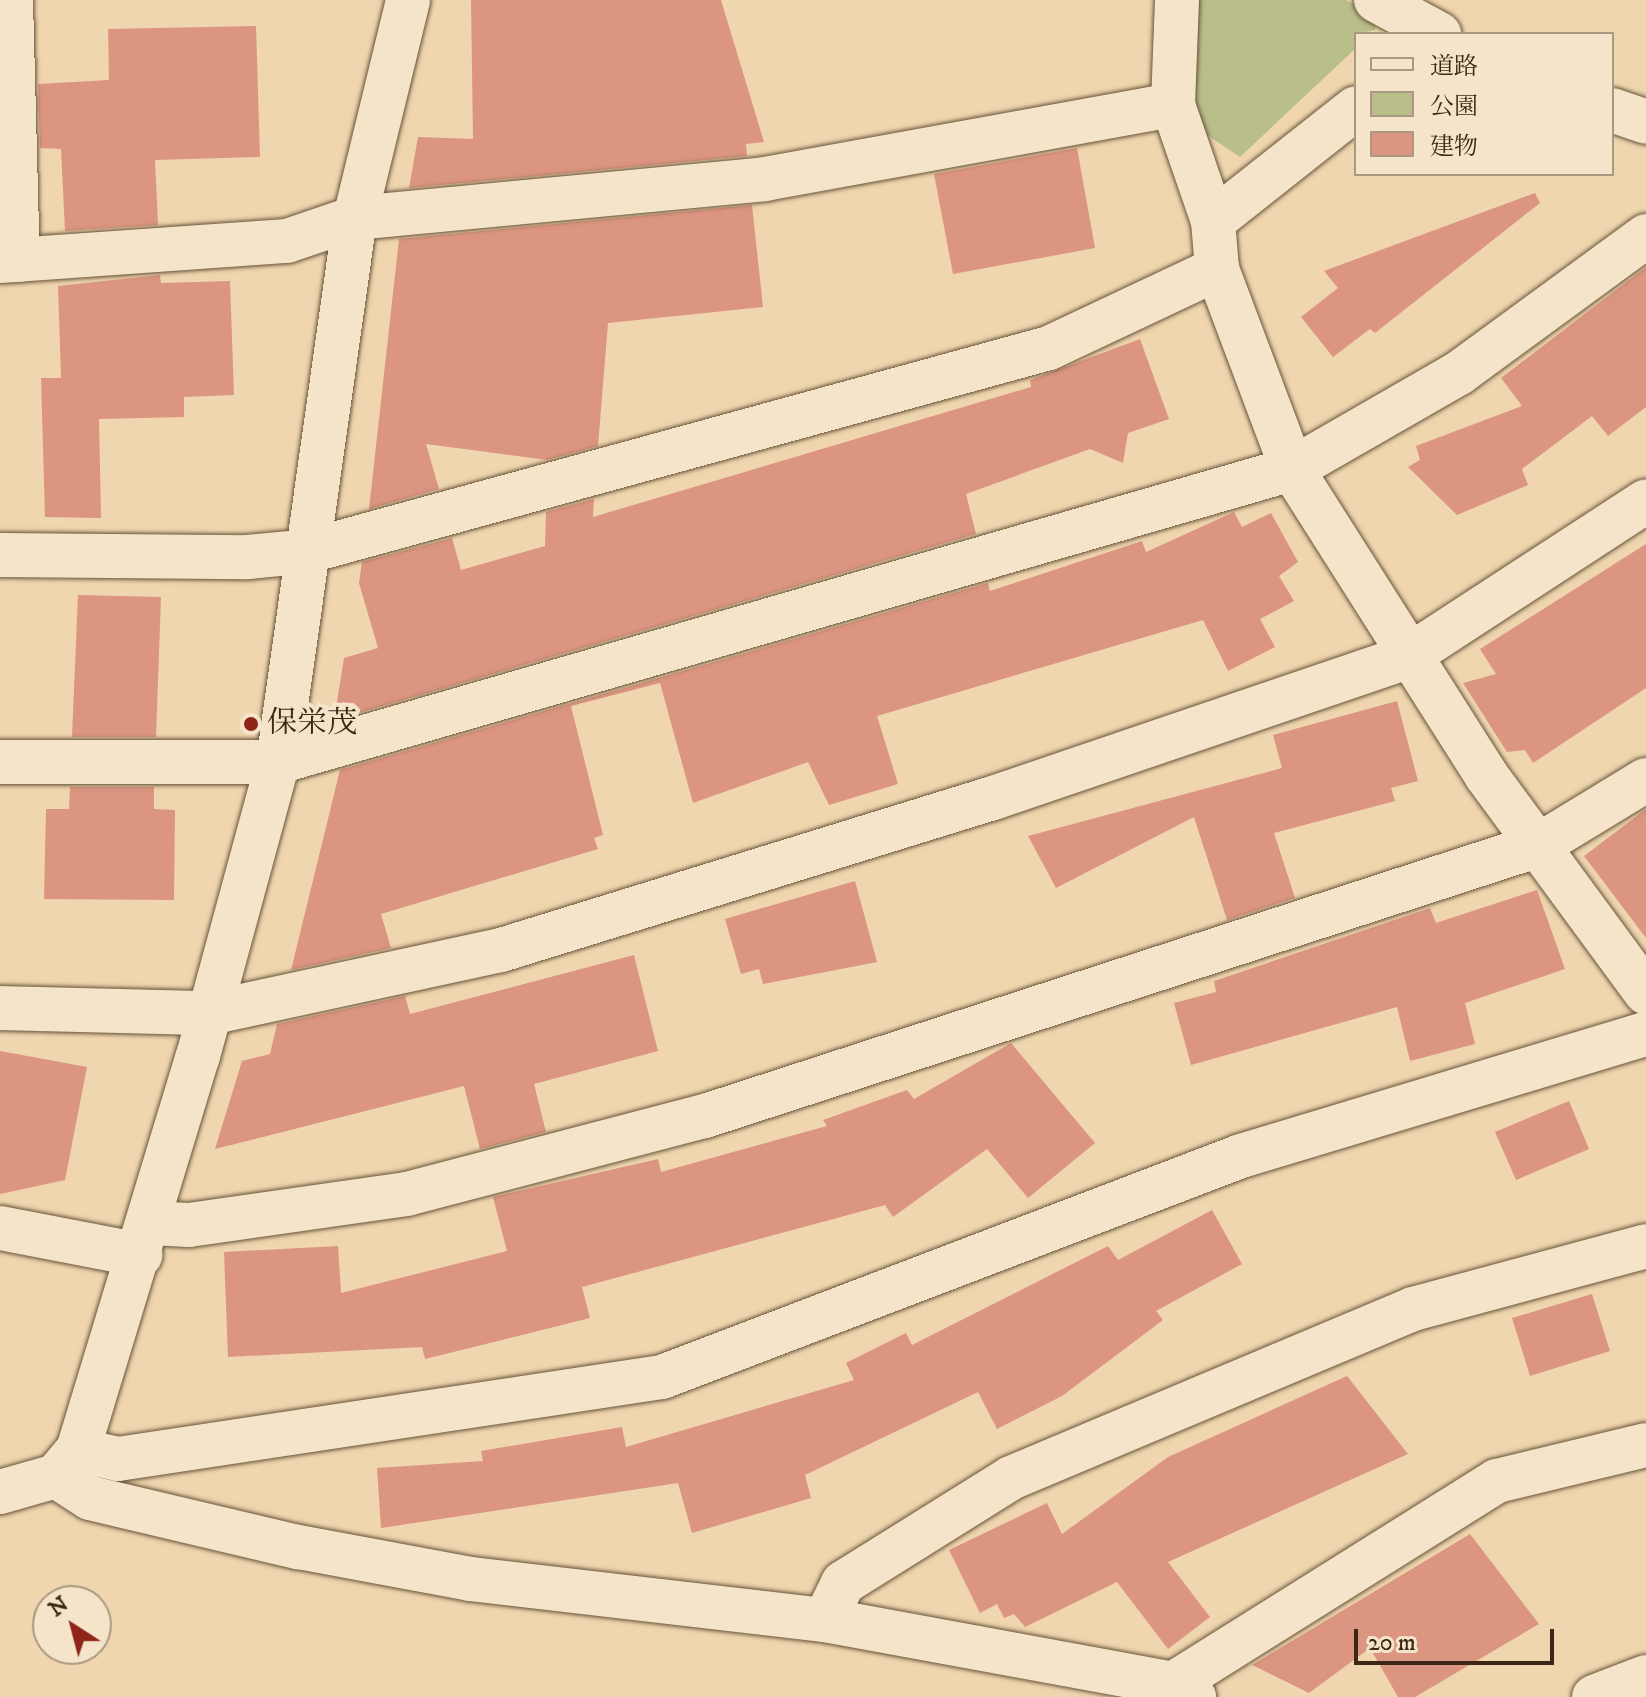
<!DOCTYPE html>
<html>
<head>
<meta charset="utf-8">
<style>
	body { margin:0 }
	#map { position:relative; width:1646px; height:1697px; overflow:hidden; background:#efd6ae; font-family:"IM FELL DW Pica","Noto Serif JP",serif }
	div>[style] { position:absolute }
	.green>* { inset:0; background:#b9be8b }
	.building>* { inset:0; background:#dc9580 }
	.roads { filter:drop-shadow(0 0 2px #68533a) drop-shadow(0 0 2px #68533a) }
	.minor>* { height:44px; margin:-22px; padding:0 22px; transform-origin:22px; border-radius:22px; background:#f5e4ca }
	.tertiary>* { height:44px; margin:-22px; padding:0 22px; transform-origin:22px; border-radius:22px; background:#f5e4ca }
	.dots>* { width:22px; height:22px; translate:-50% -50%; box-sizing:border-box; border:4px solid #f5e4ca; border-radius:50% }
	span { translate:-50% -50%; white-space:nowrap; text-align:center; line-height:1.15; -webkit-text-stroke:8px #f5e4ca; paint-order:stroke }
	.poi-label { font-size:30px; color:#3b2713 }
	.left { translate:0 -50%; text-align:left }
	.legend { position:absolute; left:1354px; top:32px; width:260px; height:144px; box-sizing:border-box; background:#f5e4ca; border:2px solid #ab9881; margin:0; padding:10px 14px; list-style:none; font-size:24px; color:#3b2713 }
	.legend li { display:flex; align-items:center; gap:16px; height:40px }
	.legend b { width:40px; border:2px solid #ab9881 }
	.north { position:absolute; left:32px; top:1585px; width:80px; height:80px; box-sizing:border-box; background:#f5e4ca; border:2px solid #ab9881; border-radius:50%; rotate:324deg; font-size:22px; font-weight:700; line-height:32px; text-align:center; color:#3b2713 }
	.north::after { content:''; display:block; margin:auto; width:28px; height:36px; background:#8f2418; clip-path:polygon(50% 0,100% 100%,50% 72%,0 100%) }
	.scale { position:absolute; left:1354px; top:1629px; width:200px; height:36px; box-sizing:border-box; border:4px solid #3b2713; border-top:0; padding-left:10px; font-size:24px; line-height:28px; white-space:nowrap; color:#3b2713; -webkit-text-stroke:6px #f5e4ca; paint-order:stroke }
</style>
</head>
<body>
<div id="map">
	<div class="green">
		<i style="clip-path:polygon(1190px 0,1346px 0,1377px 16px,1375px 30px,1356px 34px,1356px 48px,1240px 157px,1207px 135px,1197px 114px)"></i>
	</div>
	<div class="building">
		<i style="clip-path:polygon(471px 0,721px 0,764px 142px,746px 144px,747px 156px,409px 188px,418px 137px,473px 139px)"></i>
		<i style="clip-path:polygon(256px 26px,260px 157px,155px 160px,158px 225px,65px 231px,61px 149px,40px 148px,38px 84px,109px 80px,108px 29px)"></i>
		<i style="clip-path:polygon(1077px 148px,1095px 248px,953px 274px,934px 174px)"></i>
		<i style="clip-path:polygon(1535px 193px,1540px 203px,1375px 333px,1370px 329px,1333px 357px,1301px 317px,1338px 288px,1324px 271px)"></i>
		<i style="clip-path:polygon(752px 205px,763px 307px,608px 323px,598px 446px,547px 460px,426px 444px,439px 489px,369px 509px,399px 239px)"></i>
		<i style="clip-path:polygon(1646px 267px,1646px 407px,1608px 436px,1592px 416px,1522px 469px,1528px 485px,1457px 515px,1408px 467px,1420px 460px,1416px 446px,1522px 406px,1501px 378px)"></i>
		<i style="clip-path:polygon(160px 275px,161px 283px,230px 281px,234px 395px,184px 397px,184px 417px,99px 419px,101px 518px,45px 517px,41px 378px,61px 378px,58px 286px)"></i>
		<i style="clip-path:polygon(1140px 339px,1169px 419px,1128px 433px,1123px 463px,1090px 449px,966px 494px,976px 534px,334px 720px,344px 658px,378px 648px,359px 583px,362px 562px,452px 538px,461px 570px,545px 546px,546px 512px,594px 499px,593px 517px,1031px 387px,1030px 380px)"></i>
		<i style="clip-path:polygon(1234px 512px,1242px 527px,1271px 513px,1298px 562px,1279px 576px,1294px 601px,1260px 619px,1275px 647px,1228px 671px,1203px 620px,877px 716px,898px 784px,829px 805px,808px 762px,693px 803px,660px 683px,571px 706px,603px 835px,594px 838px,598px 849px,381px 914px,391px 948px,291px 970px,340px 770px,988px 583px,990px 591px,1142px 541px,1146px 552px)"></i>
		<i style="clip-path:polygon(1646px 544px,1646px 688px,1533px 763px,1525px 750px,1507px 752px,1463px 683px,1496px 674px,1480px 649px)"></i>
		<i style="clip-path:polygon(78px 595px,161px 597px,156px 737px,72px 737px)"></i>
		<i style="clip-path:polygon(1397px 701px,1418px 781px,1391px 788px,1395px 801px,1274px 833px,1295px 898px,1227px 920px,1194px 817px,1056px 888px,1028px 836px,1282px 768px,1273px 735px)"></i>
		<i style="clip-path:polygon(70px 787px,154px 787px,154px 809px,175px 810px,174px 900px,44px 899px,46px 809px,69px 809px)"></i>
		<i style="clip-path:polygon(1646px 809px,1646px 938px,1584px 856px)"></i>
		<i style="clip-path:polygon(855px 881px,877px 962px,763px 984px,759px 969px,741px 974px,725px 919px)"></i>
		<i style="clip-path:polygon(1537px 890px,1565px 969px,1465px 1003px,1475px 1044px,1410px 1061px,1397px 1007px,1191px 1065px,1174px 1003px,1216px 992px,1214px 981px,1430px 908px,1436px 923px)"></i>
		<i style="clip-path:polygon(634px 955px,658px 1051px,534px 1084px,546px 1132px,480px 1149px,464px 1086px,215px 1149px,242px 1061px,270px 1054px,277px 1024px,405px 996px,410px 1014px)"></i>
		<i style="clip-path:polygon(1011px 1043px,1095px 1143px,1028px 1198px,987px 1149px,893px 1217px,885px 1205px,582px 1287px,590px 1318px,425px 1359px,422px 1347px,228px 1357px,224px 1252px,338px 1246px,341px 1293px,507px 1251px,493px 1197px,658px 1159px,661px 1172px,827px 1126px,823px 1120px,907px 1090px,914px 1099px)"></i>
		<i style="clip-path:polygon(0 1051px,87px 1067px,65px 1180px,0 1194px)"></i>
		<i style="clip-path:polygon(1569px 1101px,1589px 1149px,1516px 1180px,1495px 1132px)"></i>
		<i style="clip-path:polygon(1212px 1210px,1242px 1264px,1156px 1311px,1163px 1320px,1062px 1396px,997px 1429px,978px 1392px,805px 1475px,811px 1498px,692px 1533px,678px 1483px,381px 1528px,377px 1468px,483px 1461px,481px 1451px,622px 1427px,626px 1447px,854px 1380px,846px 1363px,906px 1333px,912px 1345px,1108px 1246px,1118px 1260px)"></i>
		<i style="clip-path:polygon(1592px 1294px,1610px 1351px,1530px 1376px,1512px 1318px)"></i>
		<i style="clip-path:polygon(1347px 1376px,1408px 1454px,1168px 1562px,1210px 1617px,1168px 1649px,1117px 1582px,1025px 1627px,1014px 1614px,1004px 1618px,997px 1604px,980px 1613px,949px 1550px,1047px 1503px,1062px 1534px,1168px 1457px)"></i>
		<i style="clip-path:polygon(1470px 1534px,1539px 1624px,1415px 1697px,1398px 1697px,1370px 1648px,1309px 1693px,1252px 1665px)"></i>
	</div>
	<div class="roads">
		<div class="minor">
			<i style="left:11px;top:0;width:260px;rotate:88.5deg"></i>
			<i style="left:1177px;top:0;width:105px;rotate:92.2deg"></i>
			<i style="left:1173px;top:105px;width:123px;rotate:71deg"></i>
			<i style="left:1213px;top:221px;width:48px;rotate:85.2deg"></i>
			<i style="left:1217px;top:269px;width:214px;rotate:69.4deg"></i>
			<i style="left:1292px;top:469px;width:362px;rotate:57.6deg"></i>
			<i style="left:1486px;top:775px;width:270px;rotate:53.7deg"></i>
			<i style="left:1376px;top:0;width:72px;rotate:28.4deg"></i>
			<i style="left:1612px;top:110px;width:36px;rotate:19deg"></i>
			<i style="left:1213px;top:221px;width:182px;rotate:-38.3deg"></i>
			<i style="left:0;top:261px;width:288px;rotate:-4deg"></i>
			<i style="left:287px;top:241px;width:72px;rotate:-18.7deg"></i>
			<i style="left:355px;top:218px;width:412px;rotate:-5.4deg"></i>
			<i style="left:765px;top:179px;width:415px;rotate:-10.3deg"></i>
			<i style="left:0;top:555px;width:248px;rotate:0.5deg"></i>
			<i style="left:248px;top:557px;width:61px;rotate:-5.6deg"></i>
			<i style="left:309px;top:551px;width:767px;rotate:-15.34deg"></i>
			<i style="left:1049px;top:348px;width:186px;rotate:-25.2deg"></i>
			<i style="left:0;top:762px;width:278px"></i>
			<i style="left:278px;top:762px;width:1055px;rotate:-16.12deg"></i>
			<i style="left:1292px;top:469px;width:193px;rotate:-29.9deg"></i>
			<i style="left:1459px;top:373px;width:232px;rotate:-36.2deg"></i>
			<i style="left:0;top:1008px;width:209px;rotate:1.4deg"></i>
			<i style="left:209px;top:1013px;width:299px;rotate:-12.2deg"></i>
			<i style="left:501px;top:950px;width:515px;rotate:-17.17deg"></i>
			<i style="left:993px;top:798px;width:437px;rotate:-18.8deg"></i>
			<i style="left:1407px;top:657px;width:285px;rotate:-33.1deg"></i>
			<i style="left:150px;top:1223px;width:39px;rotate:3deg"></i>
			<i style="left:189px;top:1225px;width:220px;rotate:-8.1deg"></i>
			<i style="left:407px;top:1194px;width:308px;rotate:-14.7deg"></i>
			<i style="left:705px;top:1116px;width:877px;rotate:-18deg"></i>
			<i style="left:1539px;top:845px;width:125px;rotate:-31.3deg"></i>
			<i style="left:0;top:1228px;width:143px;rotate:10.9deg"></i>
			<i style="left:78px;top:1450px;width:41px;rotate:12.7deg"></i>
			<i style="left:118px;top:1459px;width:550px;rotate:-8.57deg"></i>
			<i style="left:662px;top:1377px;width:620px;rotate:-20.89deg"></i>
			<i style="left:1241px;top:1156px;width:423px;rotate:-16.8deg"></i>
			<i style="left:56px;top:1476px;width:40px;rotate:32.9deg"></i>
			<i style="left:90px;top:1498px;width:214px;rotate:13.3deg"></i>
			<i style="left:298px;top:1547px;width:175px;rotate:10.5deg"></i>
			<i style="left:470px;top:1579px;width:357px;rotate:6.6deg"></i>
			<i style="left:825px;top:1620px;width:354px;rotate:10.4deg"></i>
			<i style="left:1173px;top:1684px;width:25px;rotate:32deg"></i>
			<i style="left:825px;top:1620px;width:41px;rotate:-64.1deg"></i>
			<i style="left:843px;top:1583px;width:198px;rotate:-32deg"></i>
			<i style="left:1011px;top:1478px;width:436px;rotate:-22.8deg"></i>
			<i style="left:1413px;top:1309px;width:241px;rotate:-15.1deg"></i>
			<i style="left:1173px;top:1684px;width:382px;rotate:-32.1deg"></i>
			<i style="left:1497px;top:1481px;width:153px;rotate:-13.6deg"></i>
			<i style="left:1594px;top:1697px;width:56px;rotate:-21deg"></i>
		</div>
		<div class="tertiary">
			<i style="left:0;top:1492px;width:58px;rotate:-15.9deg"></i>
			<i style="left:56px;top:1476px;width:34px;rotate:-50deg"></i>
			<i style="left:78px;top:1450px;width:412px;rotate:-73.1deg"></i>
			<i style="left:198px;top:1056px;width:305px;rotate:-74.8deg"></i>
			<i style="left:278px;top:762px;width:549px;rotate:-81.94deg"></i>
			<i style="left:355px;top:218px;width:224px;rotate:-76.3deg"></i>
		</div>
	</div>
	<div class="dots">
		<i style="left:251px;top:724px;background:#8f2418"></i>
	</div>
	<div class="poi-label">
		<span class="left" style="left:267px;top:724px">保栄茂</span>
	</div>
	<ul class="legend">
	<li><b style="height:10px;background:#f5e4ca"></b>道路</li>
	<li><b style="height:22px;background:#b9be8b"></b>公園</li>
	<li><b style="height:22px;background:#dc9580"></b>建物</li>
	</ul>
	<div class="north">N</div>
	<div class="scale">20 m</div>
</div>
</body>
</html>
